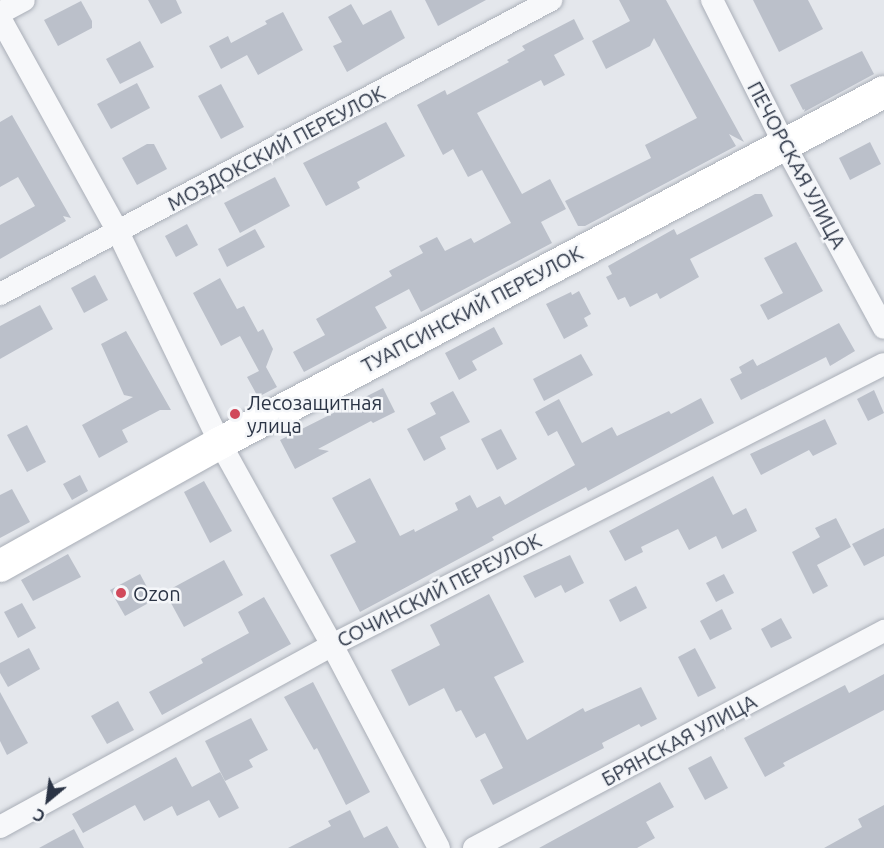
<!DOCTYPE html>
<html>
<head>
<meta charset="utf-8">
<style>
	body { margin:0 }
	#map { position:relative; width:884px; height:848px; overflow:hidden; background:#e4e7ec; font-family:Ubuntu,sans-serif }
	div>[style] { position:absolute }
	.building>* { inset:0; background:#bbc0ca }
	.roads { filter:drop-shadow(0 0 2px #a9aeb7) drop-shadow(0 0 2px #a9aeb7) }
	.street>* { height:22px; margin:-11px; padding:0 11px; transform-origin:11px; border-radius:11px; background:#f7f8fa }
	.secondary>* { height:32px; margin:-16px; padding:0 16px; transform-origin:16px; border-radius:16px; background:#fff }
	.dots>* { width:16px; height:16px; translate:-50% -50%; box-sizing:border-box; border:3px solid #f4f6f9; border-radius:50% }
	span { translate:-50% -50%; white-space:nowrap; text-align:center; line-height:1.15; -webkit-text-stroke:5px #f4f6f9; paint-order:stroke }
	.street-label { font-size:20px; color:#2b3445 }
	.poi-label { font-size:20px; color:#2b3445 }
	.left { translate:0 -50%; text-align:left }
	.north { position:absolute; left:18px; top:770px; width:60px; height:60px; -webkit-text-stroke:4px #f4f6f9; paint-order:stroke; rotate:209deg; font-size:16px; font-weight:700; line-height:24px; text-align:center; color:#2b3445 }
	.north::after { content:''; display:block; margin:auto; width:21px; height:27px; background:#2b3445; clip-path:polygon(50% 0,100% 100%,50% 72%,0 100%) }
</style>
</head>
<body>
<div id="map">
	<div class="building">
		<i style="clip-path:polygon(148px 0,176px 0,182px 13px,161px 24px)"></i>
		<i style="clip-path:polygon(425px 0,486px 0,438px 26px)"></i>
		<i style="clip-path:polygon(619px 0,666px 0,744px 142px,729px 134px,736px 146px,585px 226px,578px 226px,565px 201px,651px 158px,645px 145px,697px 118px,654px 38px,650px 46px,606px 69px,592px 41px,630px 21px)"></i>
		<i style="clip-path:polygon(753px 0,808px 0,823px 29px,779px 52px)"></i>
		<i style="clip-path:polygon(81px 1px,92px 21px,92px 28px,58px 46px,44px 20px)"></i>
		<i style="clip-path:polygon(351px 4px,363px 25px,391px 10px,405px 38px,347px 72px,333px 46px,342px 42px,328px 17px)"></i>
		<i style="clip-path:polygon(283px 12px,303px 50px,258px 75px,247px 55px,221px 69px,209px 46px,228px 36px,231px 43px,267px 24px,265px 21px)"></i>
		<i style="clip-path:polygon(574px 19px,584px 39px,554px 55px,565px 75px,544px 86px,541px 80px,477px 113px,522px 194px,550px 179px,566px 209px,541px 222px,552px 243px,421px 312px,409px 289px,375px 307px,387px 328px,304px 372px,293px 352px,325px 335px,316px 319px,392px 276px,389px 271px,423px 253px,419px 246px,437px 237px,445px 251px,471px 238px,474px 243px,511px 223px,482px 170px,468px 177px,453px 149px,443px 155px,417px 105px,445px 90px,447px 95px,509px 62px,507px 60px,525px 50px,522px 46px)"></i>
		<i style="clip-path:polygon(140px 41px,154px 67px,120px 84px,106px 59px)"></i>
		<i style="clip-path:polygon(862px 51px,874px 74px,804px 112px,805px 109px,803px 110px,790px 85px)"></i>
		<i style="clip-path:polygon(137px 83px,150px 108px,111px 129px,97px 104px)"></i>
		<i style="clip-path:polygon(221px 84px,244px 127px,221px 139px,198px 96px)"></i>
		<i style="clip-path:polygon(12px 115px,71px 218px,63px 216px,66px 221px,0 259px,0 225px,35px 206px,18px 177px,0 187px,0 122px)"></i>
		<i style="clip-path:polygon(386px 122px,405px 156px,357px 182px,360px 188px,326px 206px,303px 163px)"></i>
		<i style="clip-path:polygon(870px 142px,881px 164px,850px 180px,839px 158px)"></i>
		<i style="clip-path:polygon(147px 144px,154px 144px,167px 169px,137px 185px,122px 158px)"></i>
		<i style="clip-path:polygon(275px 177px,290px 206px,240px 233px,224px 203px)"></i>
		<i style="clip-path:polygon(755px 194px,762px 194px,773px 216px,690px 259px,699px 277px,660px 299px,657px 293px,630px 307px,625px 297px,618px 300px,606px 277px,612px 274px,608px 266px,674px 229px,677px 235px)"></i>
		<i style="clip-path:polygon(187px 224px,198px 245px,176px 257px,165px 236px)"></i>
		<i style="clip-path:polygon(255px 229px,265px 247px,227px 267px,218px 249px)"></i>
		<i style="clip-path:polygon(796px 242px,823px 291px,768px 320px,760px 305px,783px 293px,764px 258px)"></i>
		<i style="clip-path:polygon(95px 275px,108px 300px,84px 313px,71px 288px)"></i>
		<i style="clip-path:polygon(220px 278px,237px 309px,244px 306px,258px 332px,263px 329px,273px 349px,266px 367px,277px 387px,258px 397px,247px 377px,259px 371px,240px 336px,221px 346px,193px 293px)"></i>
		<i style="clip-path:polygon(579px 291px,591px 314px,584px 318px,588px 326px,564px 339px,546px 304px,571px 292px,572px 295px)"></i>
		<i style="clip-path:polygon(40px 305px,53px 329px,0 359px,0 326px)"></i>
		<i style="clip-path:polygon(839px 323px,855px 351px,830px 366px,826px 357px,741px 400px,730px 379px,742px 373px,739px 367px,753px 359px,757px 366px)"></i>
		<i style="clip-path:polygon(494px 327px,503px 344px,472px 361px,477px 370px,459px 380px,445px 353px)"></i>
		<i style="clip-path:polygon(126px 331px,171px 410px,160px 410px,122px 430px,128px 442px,99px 458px,82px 425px,133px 397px,124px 395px,101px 344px)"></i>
		<i style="clip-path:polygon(581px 354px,593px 375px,544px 401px,533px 379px)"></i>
		<i style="clip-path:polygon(383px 388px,395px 412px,373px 423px,371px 421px,318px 449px,329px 451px,295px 469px,280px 440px)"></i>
		<i style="clip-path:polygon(874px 390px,884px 413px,868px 421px,857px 399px)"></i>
		<i style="clip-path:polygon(453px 391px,470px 422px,440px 437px,446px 449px,424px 461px,407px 429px,436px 414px,430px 403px)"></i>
		<i style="clip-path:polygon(701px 398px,714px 423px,588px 491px,586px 487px,542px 510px,492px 537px,494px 540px,360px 612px,330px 555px,356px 542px,332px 498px,370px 478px,400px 536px,414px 529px,415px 532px,458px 510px,455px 503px,470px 495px,477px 508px,500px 496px,505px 505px,575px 465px,557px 431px,548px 436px,535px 412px,559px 399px,582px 443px,612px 427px,617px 436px,669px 411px,671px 414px)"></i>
		<i style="clip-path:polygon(825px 419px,837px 444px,813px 456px,809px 450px,761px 475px,750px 454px)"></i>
		<i style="clip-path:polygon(27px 425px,46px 462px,27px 472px,7px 435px)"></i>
		<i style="clip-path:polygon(501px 429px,517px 459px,497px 470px,481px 439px)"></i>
		<i style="clip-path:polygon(80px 475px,88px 491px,72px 500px,63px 484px)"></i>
		<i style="clip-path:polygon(713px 476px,733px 515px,746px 508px,757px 531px,722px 549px,716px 536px,689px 550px,678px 529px,641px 547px,643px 552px,625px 561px,609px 531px)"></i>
		<i style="clip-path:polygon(204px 481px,232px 531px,210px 543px,184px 492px)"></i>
		<i style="clip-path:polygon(12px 489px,30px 522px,0 538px,0 495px)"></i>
		<i style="clip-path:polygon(836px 518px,851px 547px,817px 565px,828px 586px,813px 594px,792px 552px,820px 537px,815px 528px)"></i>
		<i style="clip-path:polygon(884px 528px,884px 556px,864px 566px,852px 544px)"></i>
		<i style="clip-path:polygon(68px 554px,81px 577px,33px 601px,21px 580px)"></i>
		<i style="clip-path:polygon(570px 555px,584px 583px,565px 593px,561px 585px,535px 598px,523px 576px)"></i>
		<i style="clip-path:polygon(224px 560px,243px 595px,184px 627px,165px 592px)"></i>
		<i style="clip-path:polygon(140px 574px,154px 600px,125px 616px,110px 590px)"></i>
		<i style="clip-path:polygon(724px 574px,734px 593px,716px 602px,706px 583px)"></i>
		<i style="clip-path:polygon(636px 586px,647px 608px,620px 622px,609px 600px)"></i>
		<i style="clip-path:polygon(489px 594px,524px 662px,494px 677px,527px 740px,583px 708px,585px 712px,641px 687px,657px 719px,641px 727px,639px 724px,602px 743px,604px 748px,493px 805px,480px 780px,503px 768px,485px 733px,476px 738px,461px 710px,456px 712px,444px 688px,409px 706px,391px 670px,440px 645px,430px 625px)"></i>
		<i style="clip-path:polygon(264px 597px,291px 644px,162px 715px,149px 692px,203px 663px,201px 659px,249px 633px,238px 612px)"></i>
		<i style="clip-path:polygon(22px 603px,36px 628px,18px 638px,4px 612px)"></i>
		<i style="clip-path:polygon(722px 609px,732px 629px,710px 640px,700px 621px)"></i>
		<i style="clip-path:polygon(781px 618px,792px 638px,771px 648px,761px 629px)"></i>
		<i style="clip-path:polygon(29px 648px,40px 669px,8px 687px,0 673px,0 663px)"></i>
		<i style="clip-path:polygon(695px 648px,716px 688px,698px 697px,678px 657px)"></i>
		<i style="clip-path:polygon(884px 674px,884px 710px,783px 763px,785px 766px,765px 777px,744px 738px,845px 685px,849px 693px)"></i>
		<i style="clip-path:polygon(313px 682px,370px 792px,346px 805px,317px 748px,314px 750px,284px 697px)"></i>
		<i style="clip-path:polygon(0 692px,28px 743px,7px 755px,0 741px)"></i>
		<i style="clip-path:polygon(118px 701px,134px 730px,107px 744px,91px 716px)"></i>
		<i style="clip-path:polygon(251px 718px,268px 750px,249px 760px,253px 767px,225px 781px,205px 741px)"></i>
		<i style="clip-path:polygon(711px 756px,728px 788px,705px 800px,688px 768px)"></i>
		<i style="clip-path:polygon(176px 757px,192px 787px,220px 772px,239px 808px,219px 818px,209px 800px,177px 816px,172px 806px,144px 821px,135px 805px,83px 833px,72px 814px)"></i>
		<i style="clip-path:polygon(660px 782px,674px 807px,646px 822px,655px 838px,637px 848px,539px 848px)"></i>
		<i style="clip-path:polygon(884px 805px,884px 848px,824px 848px,862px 827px,858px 819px)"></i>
		<i style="clip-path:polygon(350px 810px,364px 838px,387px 826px,399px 848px,288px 848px,331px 826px,328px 821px)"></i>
		<i style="clip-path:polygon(74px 829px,84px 848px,39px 848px)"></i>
	</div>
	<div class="roads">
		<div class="street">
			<i style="left:712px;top:0;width:161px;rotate:63.4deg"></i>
			<i style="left:784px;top:144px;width:209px;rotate:61.5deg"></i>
			<i style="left:0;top:13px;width:27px;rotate:-28deg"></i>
			<i style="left:0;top:18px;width:244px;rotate:61.1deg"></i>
			<i style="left:118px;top:232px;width:234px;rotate:64.2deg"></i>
			<i style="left:220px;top:443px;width:231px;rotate:61deg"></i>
			<i style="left:332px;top:645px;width:229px;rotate:62.2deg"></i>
			<i style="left:0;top:294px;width:625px;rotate:-28.08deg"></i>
			<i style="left:0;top:827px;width:379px;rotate:-28.7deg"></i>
			<i style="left:332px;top:645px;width:619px;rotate:-26.98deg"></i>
			<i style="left:474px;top:848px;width:464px;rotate:-27.9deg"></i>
		</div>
		<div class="secondary">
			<i style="left:0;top:566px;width:252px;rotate:-29.2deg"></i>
			<i style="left:220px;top:443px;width:751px;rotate:-27.86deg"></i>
		</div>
	</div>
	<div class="dots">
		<i style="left:235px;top:414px;background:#d1495b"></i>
		<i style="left:121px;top:593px;background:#d1495b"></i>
	</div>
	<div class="street-label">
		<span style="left:276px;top:148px;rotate:-28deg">МОЗДОКСКИЙ ПЕРЕУЛОК</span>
		<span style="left:797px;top:165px;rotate:62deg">ПЕЧОРСКАЯ УЛИЦА</span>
		<span style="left:472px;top:309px;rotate:-28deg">ТУАПСИНСКИЙ ПЕРЕУЛОК</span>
		<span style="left:439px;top:590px;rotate:-27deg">СОЧИНСКИЙ ПЕРЕУЛОК</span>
		<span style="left:679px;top:740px;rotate:-28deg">БРЯНСКАЯ УЛИЦА</span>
	</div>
	<div class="poi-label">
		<span class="left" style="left:247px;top:414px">Лесозащитная<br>улица</span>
		<span class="left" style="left:133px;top:593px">Ozon</span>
	</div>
	<div class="north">С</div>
</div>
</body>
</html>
